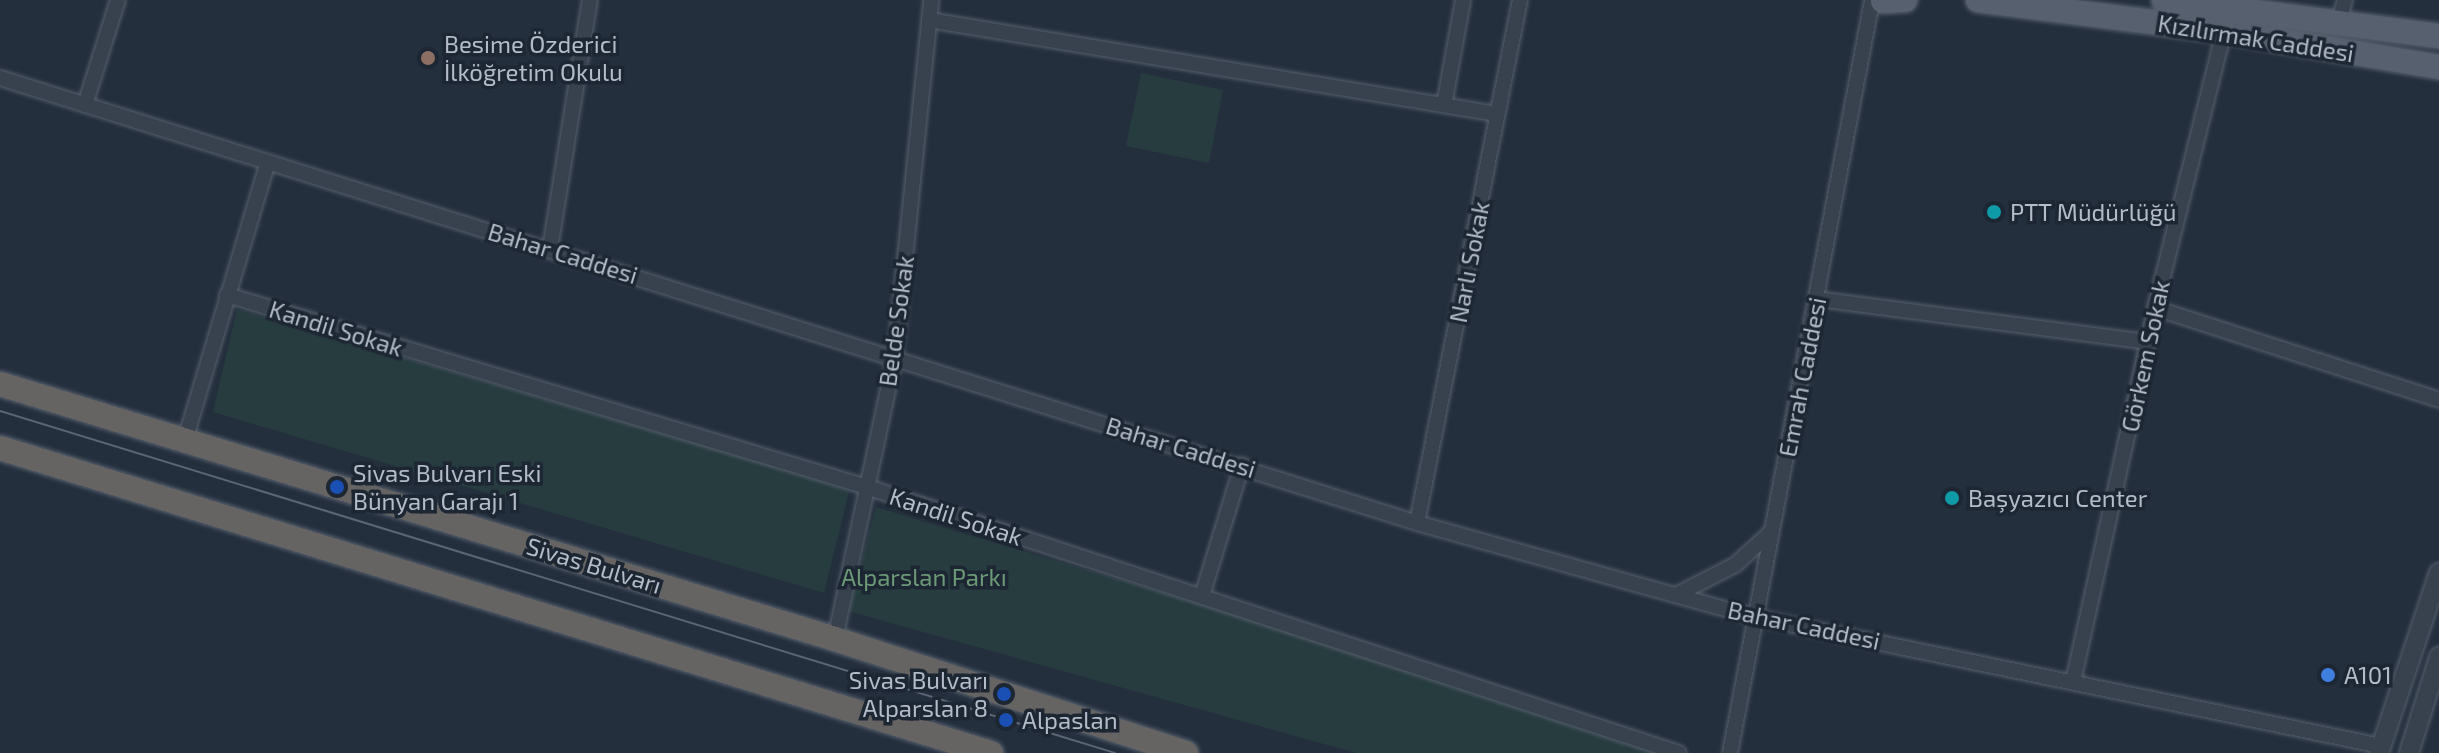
<!DOCTYPE html>
<html>
<head>
<meta charset="utf-8">
<style>
	body { margin:0 }
	#map { position:relative; width:2439px; height:753px; overflow:hidden; background:#242f3e; font-family:"Exo 2",sans-serif }
	div>[style] { position:absolute }
	.green>* { inset:0; background:#263c3f }
	.roads { filter:drop-shadow(0 0 2px #565f6c) drop-shadow(0 0 2px #565f6c) }
	.minor>* { height:14px; margin:-7px; padding:0 7px; transform-origin:7px; border-radius:7px; background:#38414e }
	.tertiary>* { height:18px; margin:-9px; padding:0 9px; transform-origin:9px; border-radius:9px; background:#38414e }
	.primary>* { height:24px; margin:-12px; padding:0 12px; transform-origin:12px; border-radius:12px; background:#56606e }
	.trunk>* { height:24px; margin:-12px; padding:0 12px; transform-origin:12px; border-radius:12px; background:#656462 }
	.tram>* { height:2px; margin:-1px; padding:0 1px; transform-origin:1px; border-radius:1px; background:#5a6575 }
	.dots>* { width:22px; height:22px; translate:-50% -50%; box-sizing:border-box; border:4px solid #1d2633; border-radius:50% }
	span { translate:-50% -50%; white-space:nowrap; text-align:center; line-height:1.15; -webkit-text-stroke:7px #1d2633; paint-order:stroke }
	.street-label { font-size:24px; color:#b4bcc9 }
	.poi-label { font-size:24px; color:#b4bcc9 }
	.left { translate:0 -50%; text-align:left }
	.right { translate:-100% -50%; text-align:right }
	.park-label { font-size:24px; color:#6b9a76 }
</style>
</head>
<body>
<div id="map">
	<div class="green">
		<i style="clip-path:polygon(1141px 73px,1223px 90px,1209px 163px,1126px 146px)"></i>
		<i style="clip-path:polygon(237px 309px,850px 488px,824px 593px,213px 412px)"></i>
		<i style="clip-path:polygon(876px 507px,1385px 659px,1674px 753px,1356px 753px,848px 611px)"></i>
	</div>
	<div class="roads">
		<div class="minor">
			<i style="left:929px;top:20px;width:576px;rotate:9.4deg"></i>
			<i style="left:2339px;top:21px;width:22px;rotate:-74deg"></i>
			<i style="left:0;top:78px;width:1485px;rotate:17.43deg"></i>
			<i style="left:1417px;top:523px;width:350px;rotate:15.6deg"></i>
			<i style="left:1754px;top:617px;width:640px;rotate:11.63deg"></i>
			<i style="left:85px;top:105px;width:110px;rotate:-72.6deg"></i>
			<i style="left:1444px;top:105px;width:107px;rotate:-79.7deg"></i>
			<i style="left:550px;top:249px;width:252px;rotate:-80.9deg"></i>
			<i style="left:227px;top:295px;width:668px;rotate:16.7deg"></i>
			<i style="left:867px;top:487px;width:854px;rotate:18.14deg"></i>
			<i style="left:1817px;top:299px;width:334px;rotate:7.4deg"></i>
			<i style="left:2155px;top:308px;width:299px;rotate:17.9deg"></i>
			<i style="left:185px;top:440px;width:287px;rotate:-73.4deg"></i>
			<i style="left:1417px;top:523px;width:533px;rotate:-78.86deg"></i>
			<i style="left:1676px;top:595px;width:66px;rotate:-27deg"></i>
			<i style="left:1735px;top:565px;width:47px;rotate:-42.4deg"></i>
			<i style="left:1202px;top:596px;width:137px;rotate:-73deg"></i>
			<i style="left:835px;top:639px;width:288px;rotate:-78deg"></i>
			<i style="left:895px;top:357px;width:359px;rotate:-84.2deg"></i>
			<i style="left:2073px;top:682px;width:383px;rotate:-77.6deg"></i>
			<i style="left:2155px;top:308px;width:285px;rotate:-76deg"></i>
			<i style="left:1730px;top:753px;width:765px;rotate:-79.31deg"></i>
		</div>
		<div class="tertiary">
			<i style="left:2379px;top:753px;width:190px;rotate:-71.6deg"></i>
			<i style="left:2409px;top:753px;width:101px;rotate:-72.6deg"></i>
		</div>
		<div class="primary">
			<i style="left:1978px;top:0;width:248px;rotate:7.2deg"></i>
			<i style="left:2224px;top:31px;width:218px;rotate:9.5deg"></i>
			<i style="left:2164px;top:0;width:277px;rotate:7.5deg"></i>
			<i style="left:1883px;top:1px;width:22px;rotate:-3deg"></i>
		</div>
		<div class="trunk">
			<i style="left:0;top:384px;width:873px;rotate:16.98deg"></i>
			<i style="left:835px;top:639px;width:369px;rotate:18deg"></i>
			<i style="left:0;top:448px;width:1037px;rotate:17.11deg"></i>
		</div>
	</div>
	<div class="tram">
		<i style="left:0;top:411px;width:1166px;rotate:17.05deg"></i>
	</div>
	<div class="dots">
		<i style="left:428px;top:58px;background:#8d6e63"></i>
		<i style="left:1994px;top:212px;background:#0f9aa8"></i>
		<i style="left:337px;top:487px;background:#1a4fb4"></i>
		<i style="left:1952px;top:498px;background:#0f9aa8"></i>
		<i style="left:2328px;top:675px;background:#3f7fe0"></i>
		<i style="left:1004px;top:694px;background:#1a4fb4"></i>
		<i style="left:1006px;top:720px;background:#1a4fb4"></i>
	</div>
	<div class="street-label">
		<span style="left:2256px;top:38px;rotate:9deg">Kızılırmak Caddesi</span>
		<span style="left:563px;top:253px;rotate:17deg">Bahar Caddesi</span>
		<span style="left:1469px;top:262px;rotate:-79deg">Narlı Sokak</span>
		<span style="left:896px;top:321px;rotate:-82deg">Belde Sokak</span>
		<span style="left:336px;top:328px;rotate:17deg">Kandil Sokak</span>
		<span style="left:2145px;top:356px;rotate:-78deg">Görkem Sokak</span>
		<span style="left:1802px;top:377px;rotate:-79deg">Emrah Caddesi</span>
		<span style="left:1181px;top:447px;rotate:17deg">Bahar Caddesi</span>
		<span style="left:956px;top:516px;rotate:18deg">Kandil Sokak</span>
		<span style="left:594px;top:565px;rotate:17deg">Sivas Bulvarı</span>
		<span style="left:1804px;top:625px;rotate:12deg">Bahar Caddesi</span>
	</div>
	<div class="poi-label">
		<span class="left" style="left:444px;top:58px">Besime Özderici<br>İlköğretim Okulu</span>
		<span class="left" style="left:2010px;top:212px">PTT Müdürlüğü</span>
		<span class="left" style="left:353px;top:487px">Sivas Bulvarı Eski<br>Bünyan Garajı 1</span>
		<span class="left" style="left:1968px;top:498px">Başyazıcı Center</span>
		<span class="left" style="left:2344px;top:675px">A101</span>
		<span class="right" style="left:988px;top:694px">Sivas Bulvarı<br>Alparslan 8</span>
		<span class="left" style="left:1022px;top:720px">Alpaslan</span>
	</div>
	<div class="park-label">
		<span style="left:924px;top:577px">Alparslan Parkı</span>
	</div>
</div>
</body>
</html>
